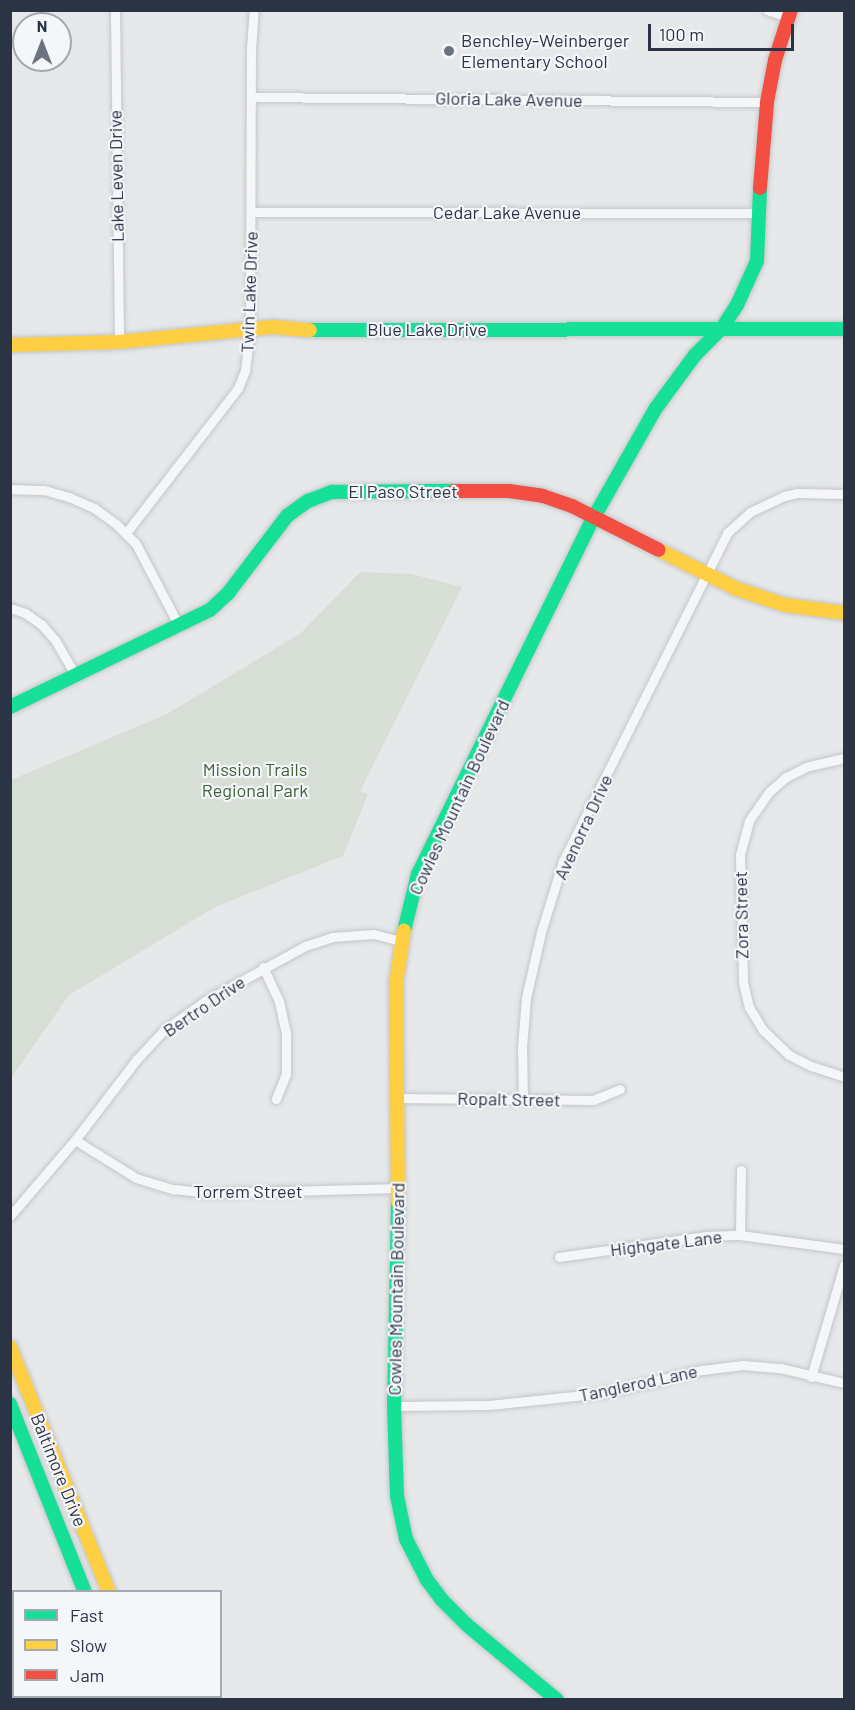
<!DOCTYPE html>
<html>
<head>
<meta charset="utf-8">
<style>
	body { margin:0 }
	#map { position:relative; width:855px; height:1710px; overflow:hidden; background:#e6e8ea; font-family:Barlow,sans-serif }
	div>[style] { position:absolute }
	.green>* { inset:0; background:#d6ded6 }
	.roads { filter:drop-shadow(0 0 2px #c4c6c8) drop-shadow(0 0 2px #c4c6c8) }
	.street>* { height:9px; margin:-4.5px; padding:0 4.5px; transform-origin:4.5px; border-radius:4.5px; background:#f5f6f7 }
	.fast>* { height:14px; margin:-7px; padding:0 7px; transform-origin:7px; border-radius:7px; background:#16e098 }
	.slow>* { height:14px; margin:-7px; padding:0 7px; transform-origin:7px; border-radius:7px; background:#ffcf43 }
	.jam>* { height:14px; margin:-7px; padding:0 7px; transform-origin:7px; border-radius:7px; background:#f24e42 }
	.dots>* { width:16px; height:16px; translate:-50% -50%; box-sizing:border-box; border:3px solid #f4f6f9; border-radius:50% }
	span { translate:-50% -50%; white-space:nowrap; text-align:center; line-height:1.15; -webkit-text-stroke:4.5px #f4f6f9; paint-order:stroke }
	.poi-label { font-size:18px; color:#2b3445 }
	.left { translate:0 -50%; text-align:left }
	.street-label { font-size:18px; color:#2b3445 }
	.park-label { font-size:18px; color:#3f6138 }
	.frame { position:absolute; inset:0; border:12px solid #2b3445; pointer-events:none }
	.legend { position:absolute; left:12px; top:1590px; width:210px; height:108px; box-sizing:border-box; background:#f4f6f9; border:2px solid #a4a8b1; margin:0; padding:8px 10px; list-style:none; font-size:18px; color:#2b3445 }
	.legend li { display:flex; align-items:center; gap:12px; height:30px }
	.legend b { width:30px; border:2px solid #a4a8b1 }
	.north { position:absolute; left:12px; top:12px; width:60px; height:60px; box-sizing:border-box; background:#f4f6f9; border:2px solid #a4a8b1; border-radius:50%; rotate:0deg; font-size:16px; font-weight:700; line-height:24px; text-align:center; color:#2b3445 }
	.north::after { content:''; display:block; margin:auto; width:21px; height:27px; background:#6c737f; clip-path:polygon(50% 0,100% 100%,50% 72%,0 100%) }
	.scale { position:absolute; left:648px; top:24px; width:146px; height:27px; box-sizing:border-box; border:3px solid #2b3445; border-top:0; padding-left:8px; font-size:18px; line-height:21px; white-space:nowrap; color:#2b3445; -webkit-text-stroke:4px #f4f6f9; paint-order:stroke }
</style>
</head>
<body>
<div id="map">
	<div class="green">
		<i style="clip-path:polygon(360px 572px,411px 574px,462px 587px,360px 791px,368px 794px,343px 856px,215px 907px,69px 995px,11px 1078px,11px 780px,167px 714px,301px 633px)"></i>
	</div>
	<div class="roads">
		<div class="street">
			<i style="left:115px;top:10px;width:332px;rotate:89.3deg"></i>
			<i style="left:767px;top:10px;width:22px;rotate:18deg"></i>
			<i style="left:251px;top:97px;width:516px;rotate:0.56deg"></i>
			<i style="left:252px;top:212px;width:509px;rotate:0.11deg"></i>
			<i style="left:10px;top:489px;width:34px;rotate:2deg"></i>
			<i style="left:44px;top:490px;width:26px;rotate:16deg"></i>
			<i style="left:69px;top:497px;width:27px;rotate:24deg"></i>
			<i style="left:94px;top:508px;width:27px;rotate:36deg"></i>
			<i style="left:116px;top:524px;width:28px;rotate:45deg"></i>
			<i style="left:136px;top:544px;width:93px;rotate:62.3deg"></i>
			<i style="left:126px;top:533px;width:183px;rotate:-52.3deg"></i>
			<i style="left:238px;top:388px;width:18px;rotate:-68deg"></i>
			<i style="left:245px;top:371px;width:44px;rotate:-83.5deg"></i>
			<i style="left:250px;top:327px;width:278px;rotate:-89.8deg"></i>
			<i style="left:251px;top:49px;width:39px;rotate:-86deg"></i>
			<i style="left:10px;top:608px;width:16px;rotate:18deg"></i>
			<i style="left:25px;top:613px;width:21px;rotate:35deg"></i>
			<i style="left:42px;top:625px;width:20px;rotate:49deg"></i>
			<i style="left:55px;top:640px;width:42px;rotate:59.7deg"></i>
			<i style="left:844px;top:758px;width:39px;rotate:167deg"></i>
			<i style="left:806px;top:767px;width:22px;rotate:153deg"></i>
			<i style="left:786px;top:777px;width:23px;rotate:139deg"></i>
			<i style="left:769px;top:792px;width:35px;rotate:125deg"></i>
			<i style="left:749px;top:821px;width:35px;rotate:105deg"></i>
			<i style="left:740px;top:855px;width:127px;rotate:88.6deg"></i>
			<i style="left:743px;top:982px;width:26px;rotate:77deg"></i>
			<i style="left:749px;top:1007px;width:26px;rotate:59deg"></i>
			<i style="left:762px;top:1029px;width:37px;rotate:44deg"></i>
			<i style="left:789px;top:1055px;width:25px;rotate:27deg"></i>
			<i style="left:811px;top:1066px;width:35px;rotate:18deg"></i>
			<i style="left:263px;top:967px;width:38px;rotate:65deg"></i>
			<i style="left:279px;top:1001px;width:33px;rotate:78deg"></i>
			<i style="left:286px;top:1033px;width:41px;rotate:90deg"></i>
			<i style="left:286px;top:1074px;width:27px;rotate:112deg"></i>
			<i style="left:396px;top:1098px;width:197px;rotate:0.6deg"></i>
			<i style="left:593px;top:1100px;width:29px;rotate:-22deg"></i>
			<i style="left:523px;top:1098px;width:51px;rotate:-91.1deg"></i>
			<i style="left:522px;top:1047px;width:49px;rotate:-85.3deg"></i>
			<i style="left:526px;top:998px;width:68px;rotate:-77.2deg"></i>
			<i style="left:541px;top:932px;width:74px;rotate:-72.8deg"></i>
			<i style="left:563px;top:861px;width:367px;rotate:-63.4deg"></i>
			<i style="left:727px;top:533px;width:31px;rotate:-42deg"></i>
			<i style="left:750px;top:512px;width:38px;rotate:-25deg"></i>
			<i style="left:784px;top:496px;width:13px;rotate:-13deg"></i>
			<i style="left:797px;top:493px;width:47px;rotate:1.2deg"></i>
			<i style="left:75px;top:1140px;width:72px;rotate:31.9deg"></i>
			<i style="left:136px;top:1178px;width:39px;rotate:17deg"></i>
			<i style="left:173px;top:1189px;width:36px;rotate:6deg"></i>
			<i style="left:209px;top:1193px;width:189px;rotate:-1.5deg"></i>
			<i style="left:10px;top:1216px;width:100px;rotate:-49.5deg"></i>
			<i style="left:75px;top:1140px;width:102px;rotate:-52.6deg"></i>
			<i style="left:137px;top:1059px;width:38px;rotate:-47deg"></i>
			<i style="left:163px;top:1031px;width:52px;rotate:-35.5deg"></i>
			<i style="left:205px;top:1001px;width:114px;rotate:-28.8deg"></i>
			<i style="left:305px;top:946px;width:28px;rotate:-18deg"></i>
			<i style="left:332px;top:937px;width:42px;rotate:-4.1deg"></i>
			<i style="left:374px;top:934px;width:28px;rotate:15deg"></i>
			<i style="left:740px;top:1235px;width:65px;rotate:-89.1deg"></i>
			<i style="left:559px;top:1257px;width:149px;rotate:-8.1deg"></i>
			<i style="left:707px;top:1236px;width:33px;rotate:-2deg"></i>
			<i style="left:740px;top:1235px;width:105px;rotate:7.7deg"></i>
			<i style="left:811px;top:1377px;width:117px;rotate:-73.6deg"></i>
			<i style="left:394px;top:1406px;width:95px;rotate:-0.6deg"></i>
			<i style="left:489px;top:1405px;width:115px;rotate:-6deg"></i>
			<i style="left:603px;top:1393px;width:102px;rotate:-13.1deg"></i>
			<i style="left:702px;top:1370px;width:41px;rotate:-7deg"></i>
			<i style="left:743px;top:1365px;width:37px;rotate:5deg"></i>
			<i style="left:780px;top:1368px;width:66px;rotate:13.2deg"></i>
		</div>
		<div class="fast">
			<i style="left:310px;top:330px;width:534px;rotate:-0.11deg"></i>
			<i style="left:10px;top:707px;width:222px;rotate:-25.9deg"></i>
			<i style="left:210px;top:610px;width:26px;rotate:-43deg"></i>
			<i style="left:229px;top:592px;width:96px;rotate:-52.7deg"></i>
			<i style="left:287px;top:516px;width:26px;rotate:-36deg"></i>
			<i style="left:308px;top:501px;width:26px;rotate:-21deg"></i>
			<i style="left:332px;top:492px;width:122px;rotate:-0.5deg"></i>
			<i style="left:404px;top:931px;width:59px;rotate:-76.2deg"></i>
			<i style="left:418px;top:874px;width:398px;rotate:-63.8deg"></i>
			<i style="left:594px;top:517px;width:125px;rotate:-60.4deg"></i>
			<i style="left:656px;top:408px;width:66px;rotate:-53.7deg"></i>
			<i style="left:695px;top:355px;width:38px;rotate:-45deg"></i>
			<i style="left:722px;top:328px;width:27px;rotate:-57deg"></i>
			<i style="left:737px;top:305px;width:48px;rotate:-65.6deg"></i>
			<i style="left:757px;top:261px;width:73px;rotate:-87.6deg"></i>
			<i style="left:398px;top:1202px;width:204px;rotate:91.1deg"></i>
			<i style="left:394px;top:1406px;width:90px;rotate:88.1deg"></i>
			<i style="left:397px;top:1496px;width:44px;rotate:78.2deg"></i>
			<i style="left:406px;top:1539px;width:46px;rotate:62.9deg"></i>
			<i style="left:427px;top:1580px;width:25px;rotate:53deg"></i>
			<i style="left:442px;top:1600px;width:35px;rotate:45deg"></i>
			<i style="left:467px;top:1625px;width:117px;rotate:39.8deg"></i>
			<i style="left:10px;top:1404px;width:202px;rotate:68.3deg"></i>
		</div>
		<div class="slow">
			<i style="left:10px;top:345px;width:109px;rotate:-1.6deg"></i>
			<i style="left:119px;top:342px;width:155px;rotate:-5.6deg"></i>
			<i style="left:273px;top:327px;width:37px;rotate:5deg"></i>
			<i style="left:659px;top:550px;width:87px;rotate:26.6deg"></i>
			<i style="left:737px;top:589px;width:51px;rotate:18.4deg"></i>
			<i style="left:785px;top:605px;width:60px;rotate:7.7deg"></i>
			<i style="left:398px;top:1202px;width:219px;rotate:-90.5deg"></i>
			<i style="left:396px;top:983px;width:53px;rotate:-81.3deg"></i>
			<i style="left:10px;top:1347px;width:264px;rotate:68deg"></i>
			<i style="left:147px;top:1696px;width:4px;rotate:63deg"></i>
		</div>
		<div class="jam">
			<i style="left:760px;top:188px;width:86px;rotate:-85.3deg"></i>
			<i style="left:767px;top:102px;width:43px;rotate:-79.2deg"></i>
			<i style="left:775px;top:60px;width:52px;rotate:-72.3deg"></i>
			<i style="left:454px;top:491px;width:55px"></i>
			<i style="left:509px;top:491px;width:34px;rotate:8deg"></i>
			<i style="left:543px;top:496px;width:31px;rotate:19deg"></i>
			<i style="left:572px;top:506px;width:97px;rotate:26.8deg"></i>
			<i style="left:125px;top:1696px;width:4px;rotate:76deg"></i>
		</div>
	</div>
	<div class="dots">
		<i style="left:449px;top:51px;background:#6c737f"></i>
	</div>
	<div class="poi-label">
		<span class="left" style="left:461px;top:51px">Benchley-Weinberger<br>Elementary School</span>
	</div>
	<div class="street-label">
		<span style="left:509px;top:99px;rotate:1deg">Gloria Lake Avenue</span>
		<span style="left:116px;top:176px;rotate:-91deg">Lake Leven Drive</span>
		<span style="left:507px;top:212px">Cedar Lake Avenue</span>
		<span style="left:249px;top:292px;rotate:-88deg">Twin Lake Drive</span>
		<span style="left:427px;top:329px">Blue Lake Drive</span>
		<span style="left:403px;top:491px">El Paso Street</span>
		<span style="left:459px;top:797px;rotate:-65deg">Cowles Mountain Boulevard</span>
		<span style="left:583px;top:827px;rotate:-65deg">Avenorra Drive</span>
		<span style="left:741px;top:915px;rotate:-91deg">Zora Street</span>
		<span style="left:204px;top:1006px;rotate:-34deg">Bertro Drive</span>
		<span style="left:509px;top:1099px;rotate:1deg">Ropalt Street</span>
		<span style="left:248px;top:1191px">Torrem Street</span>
		<span style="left:666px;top:1243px;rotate:-7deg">Highgate Lane</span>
		<span style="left:396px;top:1289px;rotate:-89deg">Cowles Mountain Boulevard</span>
		<span style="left:638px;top:1383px;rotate:-12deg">Tanglerod Lane</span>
		<span style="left:59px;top:1470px;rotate:68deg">Baltimore Drive</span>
	</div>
	<div class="park-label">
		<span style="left:255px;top:780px">Mission Trails<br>Regional Park</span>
	</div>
	<div class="frame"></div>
	<ul class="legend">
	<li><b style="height:8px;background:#16e098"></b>Fast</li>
	<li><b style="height:8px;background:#ffcf43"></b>Slow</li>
	<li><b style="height:8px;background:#f24e42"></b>Jam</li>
	</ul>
	<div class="north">N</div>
	<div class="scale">100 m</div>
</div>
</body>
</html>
